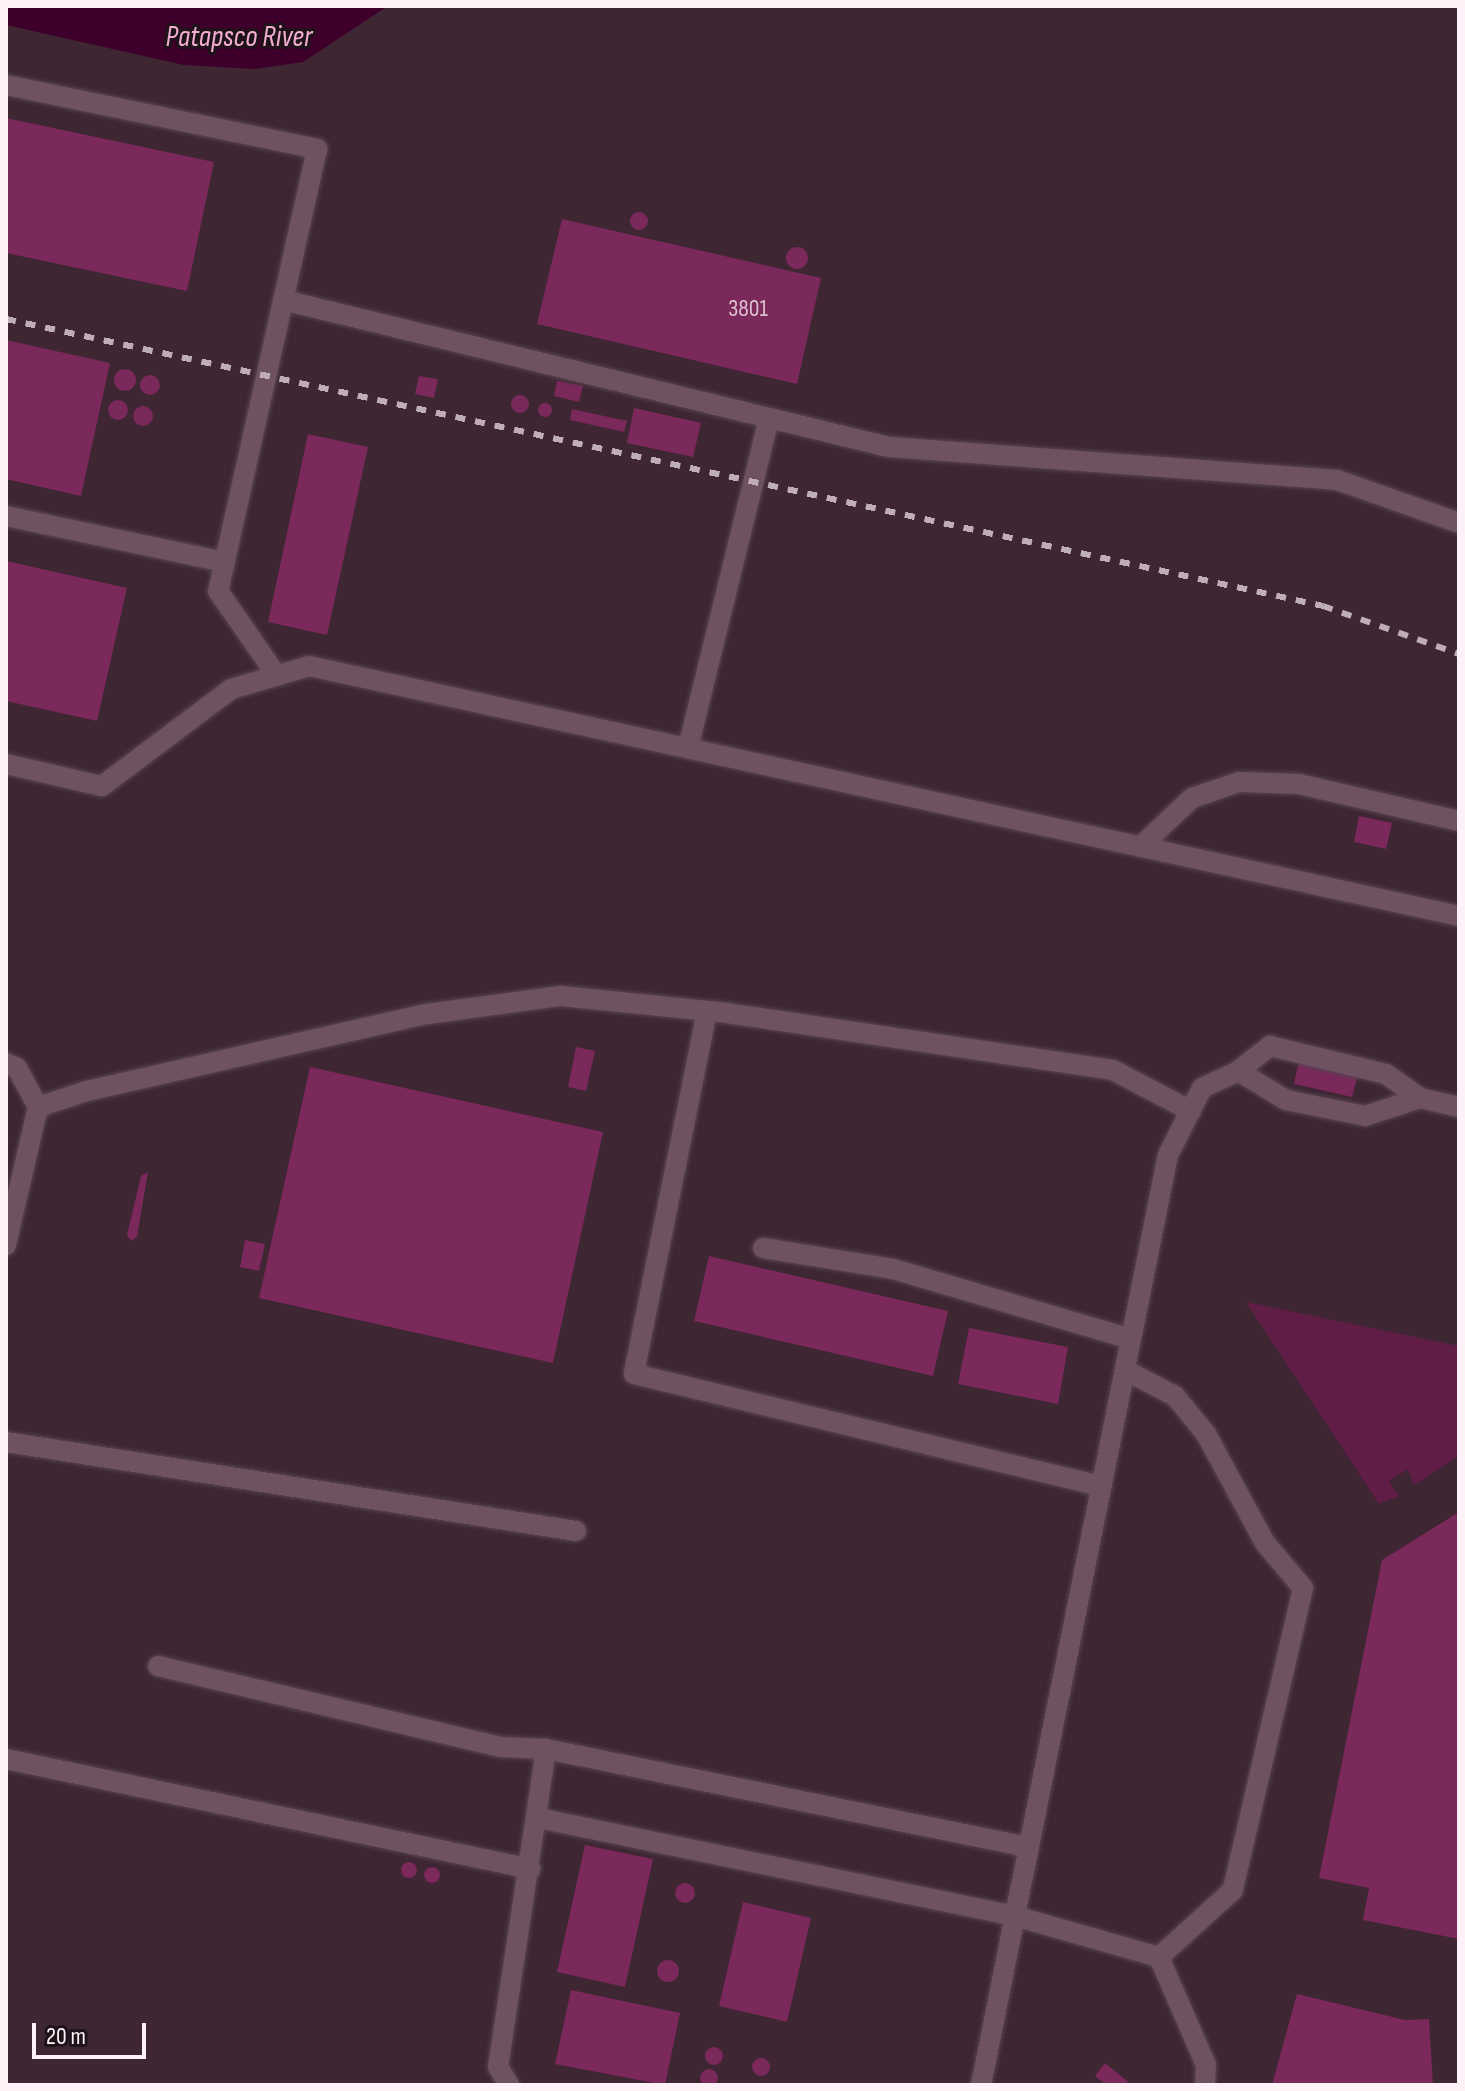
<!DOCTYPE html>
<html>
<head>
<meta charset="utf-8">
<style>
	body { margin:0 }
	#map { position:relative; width:1465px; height:2091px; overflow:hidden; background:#3e2633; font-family:"Sofia Sans Condensed",sans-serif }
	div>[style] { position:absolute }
	.green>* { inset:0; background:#601e47 }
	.water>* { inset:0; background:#3e002a }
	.building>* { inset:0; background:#7b285b }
	.round { border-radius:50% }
	.roads { filter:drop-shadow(0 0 2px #584450) drop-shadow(0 0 2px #584450) }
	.lane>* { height:20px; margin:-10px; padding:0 10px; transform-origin:10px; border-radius:10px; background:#6e5261 }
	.rail>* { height:6px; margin-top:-3px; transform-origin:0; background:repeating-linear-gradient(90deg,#bfaeb7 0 10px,transparent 0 20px) }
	span { translate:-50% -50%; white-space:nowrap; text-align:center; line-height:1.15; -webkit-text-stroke:6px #1e1319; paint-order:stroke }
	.number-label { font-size:24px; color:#ddbfd0 }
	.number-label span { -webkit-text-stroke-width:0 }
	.water-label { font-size:30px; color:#f3acd2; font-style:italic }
	.frame { position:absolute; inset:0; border:8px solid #fef1f7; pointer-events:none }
	.scale { position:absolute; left:32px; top:2023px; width:114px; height:36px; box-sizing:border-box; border:4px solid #fef1f7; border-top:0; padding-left:10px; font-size:24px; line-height:28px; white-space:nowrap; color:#fef1f7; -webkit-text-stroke:6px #1e1319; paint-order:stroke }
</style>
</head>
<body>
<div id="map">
	<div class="green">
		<i style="clip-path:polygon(1246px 1302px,1459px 1346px,1459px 1456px,1414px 1485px,1408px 1469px,1389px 1481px,1399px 1496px,1379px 1504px)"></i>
	</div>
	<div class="water">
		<i style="clip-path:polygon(6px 6px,388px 6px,303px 62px,255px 69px,184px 65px,6px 25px)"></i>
	</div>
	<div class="building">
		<i style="clip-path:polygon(6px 118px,214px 162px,187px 291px,6px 253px)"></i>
		<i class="round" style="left:630px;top:212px;width:18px;height:18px"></i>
		<i style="clip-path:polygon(562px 219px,821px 278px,797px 384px,537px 324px)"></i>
		<i class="round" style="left:786px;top:247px;width:22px;height:22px"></i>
		<i style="clip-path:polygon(6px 340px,110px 363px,81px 496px,6px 479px)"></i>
		<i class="round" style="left:114px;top:369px;width:22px;height:22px"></i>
		<i class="round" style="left:140px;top:375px;width:20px;height:20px"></i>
		<i style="clip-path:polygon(419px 376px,438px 379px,434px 398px,415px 394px)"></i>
		<i style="clip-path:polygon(557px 381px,583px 386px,579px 402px,554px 396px)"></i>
		<i class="round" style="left:511px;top:395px;width:18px;height:18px"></i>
		<i class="round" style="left:108px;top:400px;width:20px;height:20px"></i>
		<i class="round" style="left:538px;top:403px;width:14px;height:14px"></i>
		<i class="round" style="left:133px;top:406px;width:20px;height:20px"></i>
		<i style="clip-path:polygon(634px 408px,701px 423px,693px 457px,627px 443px)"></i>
		<i style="clip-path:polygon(572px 409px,627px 421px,624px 432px,570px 420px)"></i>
		<i style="clip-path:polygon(308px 434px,368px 447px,327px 635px,268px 622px)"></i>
		<i style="clip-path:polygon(6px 561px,127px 588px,97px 721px,6px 701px)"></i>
		<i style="clip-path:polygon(1359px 816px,1392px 823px,1386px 849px,1354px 842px)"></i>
		<i style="clip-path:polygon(576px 1047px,595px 1051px,586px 1091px,568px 1087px)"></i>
		<i style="clip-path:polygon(1299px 1061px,1358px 1074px,1352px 1097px,1294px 1084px)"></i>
		<i style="clip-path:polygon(310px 1067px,603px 1132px,553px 1363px,259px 1298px)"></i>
		<i style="clip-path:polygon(148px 1172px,137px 1237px,131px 1241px,127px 1235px,141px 1176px)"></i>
		<i style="clip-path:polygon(245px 1240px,265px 1244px,259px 1271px,240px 1267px)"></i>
		<i style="clip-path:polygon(709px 1256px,948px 1311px,933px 1376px,694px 1321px)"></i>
		<i style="clip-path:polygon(969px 1328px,1068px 1347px,1058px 1404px,958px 1384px)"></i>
		<i style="clip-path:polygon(1459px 1512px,1459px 1939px,1363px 1920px,1369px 1888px,1319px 1878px,1382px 1560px)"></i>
		<i style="clip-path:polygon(585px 1845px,653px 1859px,625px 1987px,557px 1972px)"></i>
		<i class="round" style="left:401px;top:1862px;width:16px;height:16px"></i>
		<i class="round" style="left:424px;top:1867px;width:16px;height:16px"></i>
		<i class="round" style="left:675px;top:1883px;width:20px;height:20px"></i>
		<i style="clip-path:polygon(743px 1902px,811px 1918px,787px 2022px,719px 2006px)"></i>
		<i class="round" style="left:657px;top:1960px;width:22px;height:22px"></i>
		<i style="clip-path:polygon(571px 1990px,680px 2013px,665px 2085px,555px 2064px)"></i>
		<i style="clip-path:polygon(1297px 1994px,1405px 2020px,1429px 2019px,1433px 2085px,1272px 2085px)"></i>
		<i class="round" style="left:705px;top:2047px;width:18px;height:18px"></i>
		<i class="round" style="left:752px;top:2058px;width:18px;height:18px"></i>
		<i style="clip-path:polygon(1105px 2063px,1132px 2085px,1107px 2085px,1095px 2076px)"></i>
		<i class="round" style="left:700px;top:2069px;width:18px;height:18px"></i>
	</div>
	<div class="roads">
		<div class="lane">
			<i style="left:6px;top:85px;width:318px;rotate:11.6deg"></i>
			<i style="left:317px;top:149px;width:453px;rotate:102.6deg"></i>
			<i style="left:218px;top:591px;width:100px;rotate:55.2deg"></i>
			<i style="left:283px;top:300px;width:624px;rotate:13.64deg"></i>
			<i style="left:889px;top:447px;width:449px;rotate:4.2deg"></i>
			<i style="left:1337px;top:480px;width:129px;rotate:19.4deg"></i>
			<i style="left:6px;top:516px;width:224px;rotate:11.9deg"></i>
			<i style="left:688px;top:748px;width:340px;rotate:-76.2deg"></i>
			<i style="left:6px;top:764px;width:98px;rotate:12.9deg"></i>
			<i style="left:102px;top:786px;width:161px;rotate:-36.9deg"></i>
			<i style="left:231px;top:689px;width:81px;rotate:-16.4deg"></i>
			<i style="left:309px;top:666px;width:1177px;rotate:12.26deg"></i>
			<i style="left:1140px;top:847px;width:71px;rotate:-43.3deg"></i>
			<i style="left:1192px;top:798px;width:50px;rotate:-18.8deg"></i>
			<i style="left:1239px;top:782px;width:60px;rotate:1.9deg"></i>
			<i style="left:1299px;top:784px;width:164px;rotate:13deg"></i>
			<i style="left:707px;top:1011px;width:370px;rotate:101.4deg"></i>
			<i style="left:634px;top:1374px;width:480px;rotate:13.5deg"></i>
			<i style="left:6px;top:1063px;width:12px;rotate:24deg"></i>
			<i style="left:17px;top:1068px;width:44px;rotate:61.7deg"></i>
			<i style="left:38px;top:1107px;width:142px;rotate:103.1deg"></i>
			<i style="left:1238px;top:1071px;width:56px;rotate:31.1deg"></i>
			<i style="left:1286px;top:1100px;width:81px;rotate:11.4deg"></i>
			<i style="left:1365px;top:1116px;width:58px;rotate:-18.1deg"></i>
			<i style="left:38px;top:1107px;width:52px;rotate:-18.1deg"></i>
			<i style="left:87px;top:1091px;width:349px;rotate:-12.8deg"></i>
			<i style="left:427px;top:1014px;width:135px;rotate:-7.7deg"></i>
			<i style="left:561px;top:996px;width:167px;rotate:5.8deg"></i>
			<i style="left:727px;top:1013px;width:390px;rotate:8.4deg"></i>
			<i style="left:1113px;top:1070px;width:88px;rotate:27.7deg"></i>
			<i style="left:763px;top:1248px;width:132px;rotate:9.2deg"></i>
			<i style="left:893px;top:1269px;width:248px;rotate:16.4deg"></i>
			<i style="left:1125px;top:1370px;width:56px;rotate:27.5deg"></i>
			<i style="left:1175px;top:1396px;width:49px;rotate:50.8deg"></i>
			<i style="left:1206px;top:1434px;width:124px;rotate:61.6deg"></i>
			<i style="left:1265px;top:1543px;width:59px;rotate:49.8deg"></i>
			<i style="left:1303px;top:1588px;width:310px;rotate:103.1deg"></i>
			<i style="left:1233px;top:1890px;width:100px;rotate:137.8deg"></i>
			<i style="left:6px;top:1442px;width:577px;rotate:8.87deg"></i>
			<i style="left:158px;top:1666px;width:352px;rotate:13.3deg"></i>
			<i style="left:501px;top:1747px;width:45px;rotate:2.5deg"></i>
			<i style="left:546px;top:1749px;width:493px;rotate:11.5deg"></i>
			<i style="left:6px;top:1759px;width:536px;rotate:11.83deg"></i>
			<i style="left:538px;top:1818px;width:487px;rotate:11.6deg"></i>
			<i style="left:1015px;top:1916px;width:150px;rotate:15.9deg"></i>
			<i style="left:1159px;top:1957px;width:118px;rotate:66.5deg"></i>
			<i style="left:1206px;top:2065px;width:20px;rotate:93deg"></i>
			<i style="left:509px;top:2085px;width:21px;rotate:-121deg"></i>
			<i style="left:498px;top:2067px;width:322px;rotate:-81.4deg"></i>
			<i style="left:981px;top:2085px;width:949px;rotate:-78.63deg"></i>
			<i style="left:1168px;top:1155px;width:75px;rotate:-63.1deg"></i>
			<i style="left:1202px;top:1088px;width:40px;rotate:-25deg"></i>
			<i style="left:1238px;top:1071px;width:41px;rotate:-38deg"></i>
			<i style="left:1270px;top:1046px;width:119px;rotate:13.6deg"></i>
			<i style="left:1386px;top:1074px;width:42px;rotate:35.2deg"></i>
			<i style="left:1420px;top:1098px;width:40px;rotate:13deg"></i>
		</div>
	</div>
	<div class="rail">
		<i style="left:6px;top:319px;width:1348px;rotate:12.29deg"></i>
		<i style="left:1323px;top:606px;width:144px;rotate:19.4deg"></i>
	</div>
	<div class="number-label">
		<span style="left:748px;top:309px">3801</span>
	</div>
	<div class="water-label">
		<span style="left:239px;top:37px">Patapsco River</span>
	</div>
	<div class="frame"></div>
	<div class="scale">20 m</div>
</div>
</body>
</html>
